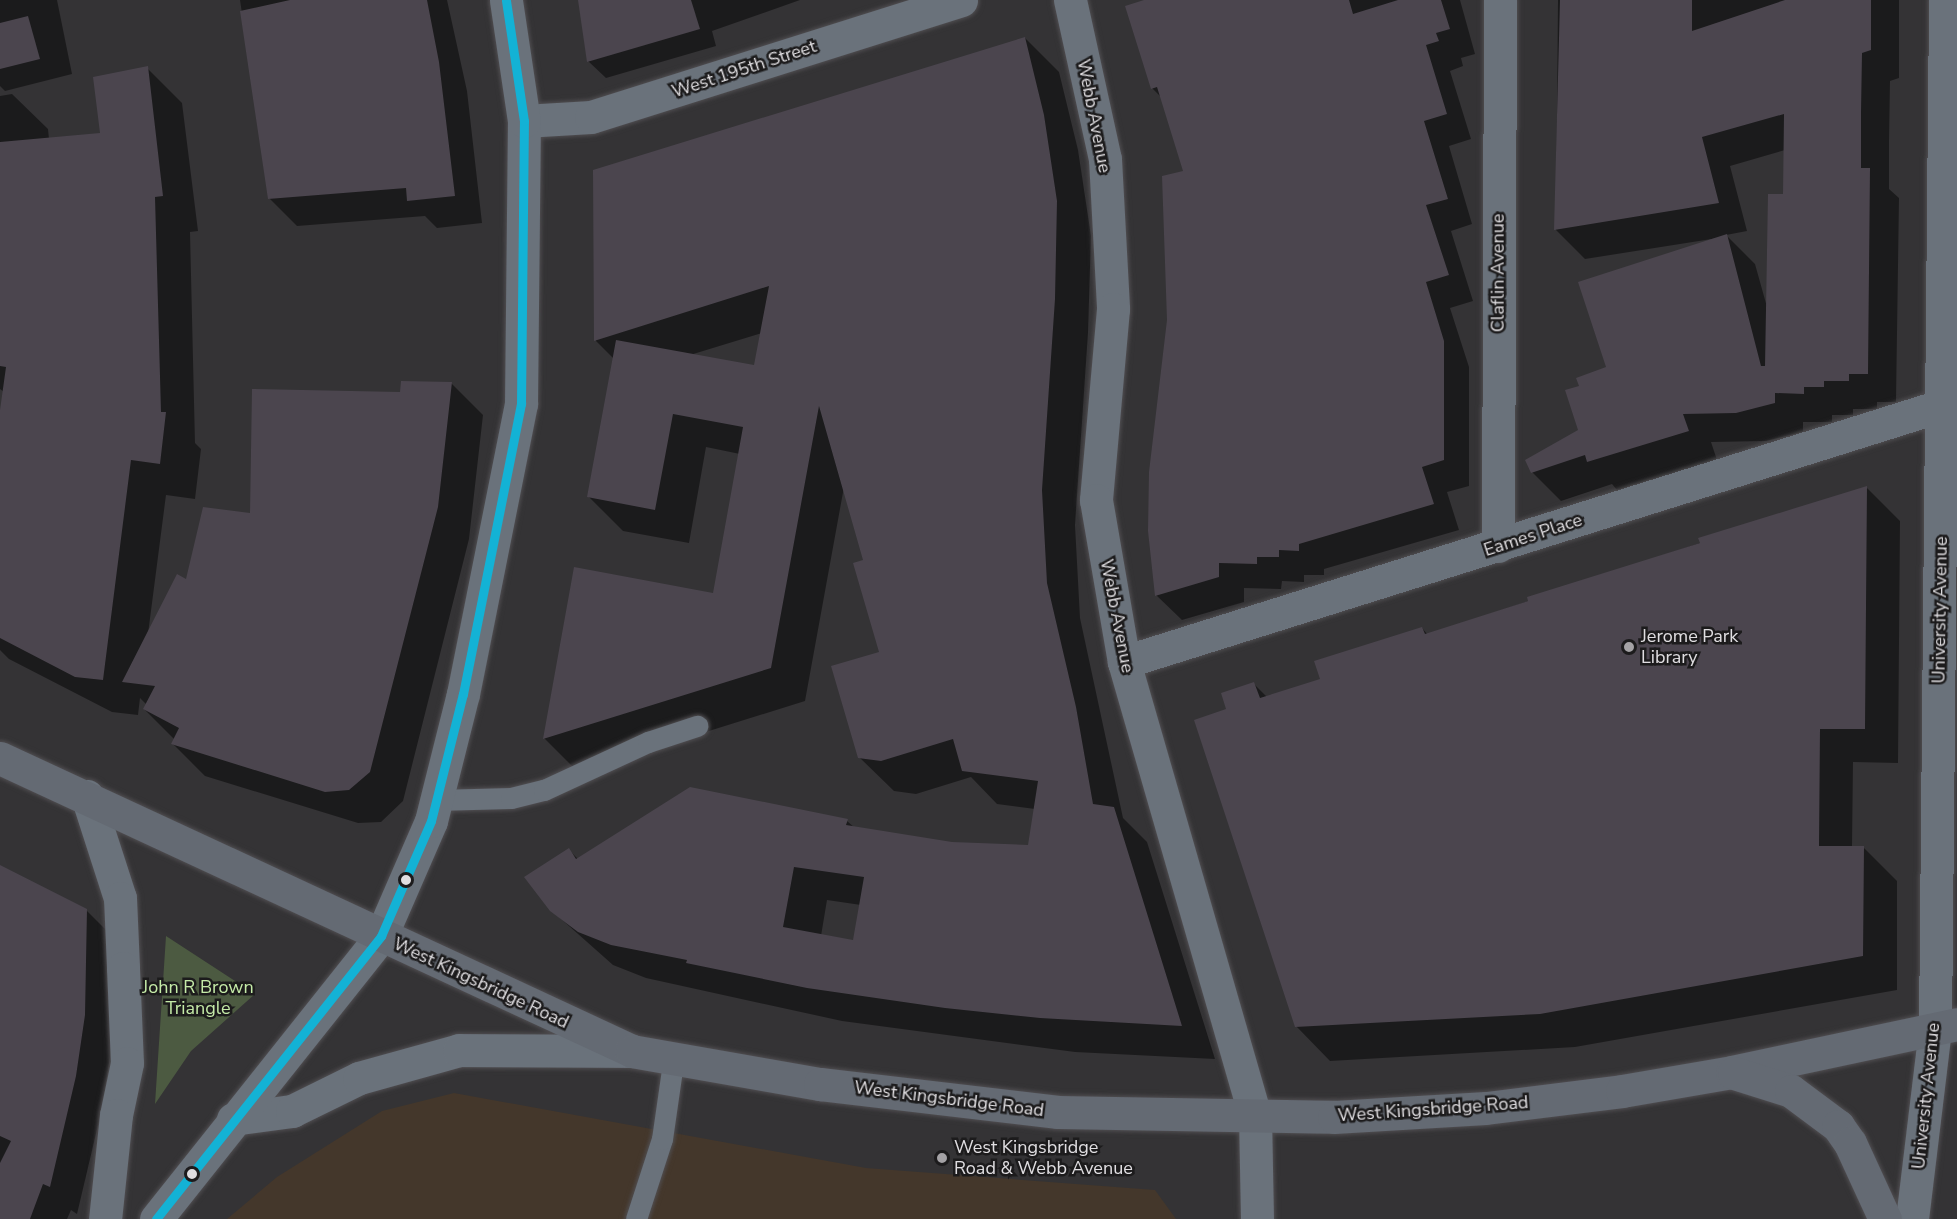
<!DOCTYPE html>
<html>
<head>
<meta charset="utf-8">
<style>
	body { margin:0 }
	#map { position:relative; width:1957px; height:1219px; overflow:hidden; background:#343335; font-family:"Nunito Sans",sans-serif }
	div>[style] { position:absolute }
	.medical>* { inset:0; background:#44372b }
	.green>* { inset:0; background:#4c5a41 }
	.shadow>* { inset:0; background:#0007 }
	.building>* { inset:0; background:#4b454e }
	.roads { filter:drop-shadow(0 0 2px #504e51) drop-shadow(0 0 2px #504e51) }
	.service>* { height:21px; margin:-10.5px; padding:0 10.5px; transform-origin:10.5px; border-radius:10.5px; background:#6a727b }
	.minor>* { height:33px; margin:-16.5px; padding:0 16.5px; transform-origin:16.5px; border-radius:16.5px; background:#6a727b }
	.tertiary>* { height:33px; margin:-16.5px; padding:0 16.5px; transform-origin:16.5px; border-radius:16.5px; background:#6a727b }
	.secondary>* { height:33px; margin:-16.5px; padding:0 16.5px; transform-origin:16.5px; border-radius:16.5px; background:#646a73 }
	.bus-1>* { height:9px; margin:-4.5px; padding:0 4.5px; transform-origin:4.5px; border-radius:4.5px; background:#13b2d5 }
	.dots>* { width:16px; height:16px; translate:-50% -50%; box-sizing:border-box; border:3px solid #1c1b1c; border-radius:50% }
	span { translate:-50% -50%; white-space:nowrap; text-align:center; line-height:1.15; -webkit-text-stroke:5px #1c1b1c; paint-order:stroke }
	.street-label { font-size:18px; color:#e0dee1 }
	.poi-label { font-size:18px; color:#e0dee1 }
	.left { translate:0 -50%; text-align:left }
	.park-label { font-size:18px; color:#c5eba8 }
</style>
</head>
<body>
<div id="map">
	<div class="medical">
		<i style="clip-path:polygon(454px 1093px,866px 1168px,1155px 1190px,1176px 1219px,227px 1219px,277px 1177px,382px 1111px)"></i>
	</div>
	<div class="green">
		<i style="clip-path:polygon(166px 936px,255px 994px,191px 1051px,155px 1104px)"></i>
	</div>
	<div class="shadow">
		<i style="clip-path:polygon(0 0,57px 0,72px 74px,5px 91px,0 86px)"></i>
		<i style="clip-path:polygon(240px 0,447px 0,467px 91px,482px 223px,437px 228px,425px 216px,297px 226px,269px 198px)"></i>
		<i style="clip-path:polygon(579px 0,800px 0,712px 31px,716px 46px,606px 78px,588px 61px)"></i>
		<i style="clip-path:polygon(1149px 0,1460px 0,1475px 54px,1461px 58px,1463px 66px,1450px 71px,1471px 139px,1449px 146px,1472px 224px,1451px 231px,1473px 301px,1450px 308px,1469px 367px,1469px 486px,1447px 492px,1459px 530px,1324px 569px,1324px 575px,1304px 575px,1304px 582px,1282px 581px,1281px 589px,1244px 588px,1244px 602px,1182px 620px,1156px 595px,1185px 172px,1161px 97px,1152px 88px)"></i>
		<i style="clip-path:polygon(evenodd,1558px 0,1899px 0,1899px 78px,1890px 81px,1889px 142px,1889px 189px,1899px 198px,1896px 402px,1877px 402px,1877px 409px,1853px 409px,1853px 415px,1832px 415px,1832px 422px,1803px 422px,1803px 432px,1766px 441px,1711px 442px,1717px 460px,1617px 490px,1612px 484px,1561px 501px,1532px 472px,1580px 431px,1607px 368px,1718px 238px,1585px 259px,1556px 230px,1558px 0,1785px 150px,1785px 196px,1767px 307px,1755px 264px,1726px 235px,1747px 231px,1730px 166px,1785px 150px)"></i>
		<i style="clip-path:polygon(evenodd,1025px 38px,1059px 72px,1078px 150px,1091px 236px,1088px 333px,1075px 525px,1080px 618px,1123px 818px,1147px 842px,1215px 1059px,1075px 1052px,842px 1021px,646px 978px,613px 965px,551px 910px,569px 850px,578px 859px,847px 821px,855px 828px,952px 844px,1030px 847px,1035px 809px,997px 804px,971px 777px,916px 794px,894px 791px,859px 757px,881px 653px,865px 561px,844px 487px,805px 701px,578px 772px,544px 738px,714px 594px,740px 454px,706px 447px,689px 543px,623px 531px,589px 497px,614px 359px,596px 341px,595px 171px,1025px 38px,762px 333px,755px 367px,690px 355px,762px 333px,1025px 38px,827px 900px,861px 905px,854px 942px,821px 936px,827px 900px)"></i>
		<i style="clip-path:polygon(147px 68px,182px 103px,198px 231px,190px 232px,195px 443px,201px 449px,195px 499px,166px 495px,148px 634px,187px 581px,251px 515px,402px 394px,451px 383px,483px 415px,469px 539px,403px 801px,381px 822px,358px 823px,205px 776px,173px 744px,175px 740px,144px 709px,147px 705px,140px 698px,138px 715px,112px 712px,9px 659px,0 650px,0 421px,4px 392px,0 389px,0 96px,12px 94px,48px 129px,49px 139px,101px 135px)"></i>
		<i style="clip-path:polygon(1866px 487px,1900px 521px,1898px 763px,1853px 762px,1852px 847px,1863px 847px,1897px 881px,1897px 990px,1575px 1047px,1330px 1061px,1296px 1026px,1228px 710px,1254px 684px,1267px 697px,1322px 680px,1422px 628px,1428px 635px)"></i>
		<i style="clip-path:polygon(0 866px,86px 910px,114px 938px,112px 1043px,103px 1104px,77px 1214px,71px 1210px,67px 1219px,0 1219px)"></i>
	</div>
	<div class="building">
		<i style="clip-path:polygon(290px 0,427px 0,439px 62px,455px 196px,407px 201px,406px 188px,268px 199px,240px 11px)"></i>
		<i style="clip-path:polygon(578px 0,691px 0,700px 29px,587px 62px)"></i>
		<i style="clip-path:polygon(1144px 0,1349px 0,1353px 14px,1398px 0,1441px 0,1450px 29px,1436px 33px,1439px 41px,1426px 45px,1447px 114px,1424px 121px,1448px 199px,1426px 205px,1449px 275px,1426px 282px,1444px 341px,1444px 460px,1422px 467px,1434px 504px,1299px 544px,1299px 551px,1279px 550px,1279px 557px,1257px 557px,1257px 564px,1219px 563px,1219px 577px,1155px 596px,1148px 531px,1149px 472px,1167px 320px,1162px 176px,1183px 171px,1157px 87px,1151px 89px,1125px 6px)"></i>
		<i style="clip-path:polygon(1560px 0,1692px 0,1692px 31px,1785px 0,1871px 0,1871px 50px,1862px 53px,1861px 113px,1861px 168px,1870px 168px,1868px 374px,1849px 374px,1849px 381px,1824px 381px,1824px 387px,1804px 387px,1804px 394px,1775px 393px,1775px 403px,1736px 413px,1683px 414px,1689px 431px,1587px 462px,1585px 455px,1531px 473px,1525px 460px,1578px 430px,1565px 390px,1579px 386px,1576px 378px,1606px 367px,1578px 282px,1727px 234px,1761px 366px,1765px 366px,1768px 194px,1783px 194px,1784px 114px,1702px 137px,1719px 203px,1554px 230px)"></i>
		<i style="clip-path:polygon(28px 16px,40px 59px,0 69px,0 23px)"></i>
		<i style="clip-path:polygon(evenodd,1025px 37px,1044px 115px,1057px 201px,1055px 299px,1042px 490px,1047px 583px,1076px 707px,1093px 804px,1114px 807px,1182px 1026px,1040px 1018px,945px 1008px,807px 988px,686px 963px,687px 960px,611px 945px,578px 932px,550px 911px,524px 877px,569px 848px,576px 859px,690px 787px,848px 819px,846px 825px,952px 842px,1028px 845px,1038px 781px,962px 771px,953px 739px,881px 761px,858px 758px,831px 666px,879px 652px,853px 563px,863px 560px,819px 406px,771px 668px,543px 739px,574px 567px,713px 593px,743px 427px,673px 414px,655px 510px,587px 497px,616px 340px,754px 365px,769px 286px,594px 341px,593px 170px,1025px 37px,794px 867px,864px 877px,853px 940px,783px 927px,794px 867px)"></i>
		<i style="clip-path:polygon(148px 66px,163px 196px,155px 197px,161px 412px,166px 412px,160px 464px,131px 460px,103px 680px,75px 677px,0 638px,0 410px,6px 367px,0 366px,0 142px,100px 133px,93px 77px)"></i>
		<i style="clip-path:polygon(401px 381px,452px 382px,438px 507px,370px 772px,349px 790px,325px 792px,171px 744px,179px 728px,143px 709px,155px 686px,122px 682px,177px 574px,186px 579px,203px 507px,250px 513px,252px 389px,400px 392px)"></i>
		<i style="clip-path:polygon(1867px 486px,1865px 729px,1820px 729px,1819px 846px,1864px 846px,1863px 956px,1540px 1014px,1295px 1027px,1194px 720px,1226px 709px,1221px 693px,1254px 682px,1260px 698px,1320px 679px,1314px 661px,1422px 627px,1425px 634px,1528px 601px,1527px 597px,1700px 543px,1698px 538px)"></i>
		<i style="clip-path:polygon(0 865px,87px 909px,85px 1015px,76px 1076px,50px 1187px,43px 1184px,30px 1219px,0 1219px,0 1163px,11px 1141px,0 1136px)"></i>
	</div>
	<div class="roads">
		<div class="service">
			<i style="left:436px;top:800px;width:75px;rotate:-1.5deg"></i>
			<i style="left:511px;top:798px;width:34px;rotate:-14deg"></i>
			<i style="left:544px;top:790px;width:115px;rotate:-24.8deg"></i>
			<i style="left:648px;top:742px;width:52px;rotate:-18.1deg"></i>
			<i style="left:636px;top:1219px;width:84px;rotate:-72deg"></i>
			<i style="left:662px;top:1139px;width:84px;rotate:-81.8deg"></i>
		</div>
		<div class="minor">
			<i style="left:1070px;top:0;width:163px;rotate:77.6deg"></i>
			<i style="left:1105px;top:159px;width:150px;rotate:86.9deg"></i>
			<i style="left:1113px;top:309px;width:192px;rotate:95.1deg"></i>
			<i style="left:1096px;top:500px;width:164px;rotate:80.2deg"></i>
			<i style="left:1124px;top:662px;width:472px;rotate:73.9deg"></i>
			<i style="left:1255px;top:1115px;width:104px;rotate:88.9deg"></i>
			<i style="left:524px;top:121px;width:67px;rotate:-3.4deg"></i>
			<i style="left:591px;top:117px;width:388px;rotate:-17.5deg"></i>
			<i style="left:1498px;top:546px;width:546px;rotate:-89.79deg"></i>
			<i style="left:1124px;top:662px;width:858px;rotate:-17.42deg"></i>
		</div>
		<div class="tertiary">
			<i style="left:87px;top:796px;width:107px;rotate:72.1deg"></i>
			<i style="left:120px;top:898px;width:70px;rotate:87.5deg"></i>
			<i style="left:123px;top:968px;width:95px;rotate:87.6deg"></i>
			<i style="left:127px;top:1063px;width:53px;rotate:101.9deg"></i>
			<i style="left:116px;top:1115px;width:105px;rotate:96deg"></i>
			<i style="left:233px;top:1119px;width:60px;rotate:-7.7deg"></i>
			<i style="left:292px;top:1111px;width:75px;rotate:-26.2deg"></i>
			<i style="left:359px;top:1078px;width:104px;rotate:-15.6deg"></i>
			<i style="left:459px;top:1050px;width:173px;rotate:0.3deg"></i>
			<i style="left:156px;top:1219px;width:362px;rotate:-51.5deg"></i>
			<i style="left:381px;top:936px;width:125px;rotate:-66.5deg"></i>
			<i style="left:431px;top:821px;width:131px;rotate:-75.9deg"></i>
			<i style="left:463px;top:694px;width:296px;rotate:-78.7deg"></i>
			<i style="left:521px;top:404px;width:283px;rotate:-89.4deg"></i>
			<i style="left:524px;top:121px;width:122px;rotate:-98.5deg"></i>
			<i style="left:1912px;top:1219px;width:191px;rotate:-83.1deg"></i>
			<i style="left:1935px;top:1029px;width:1029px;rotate:-89.44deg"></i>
		</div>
		<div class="secondary">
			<i style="left:0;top:758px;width:697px;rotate:24.87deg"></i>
			<i style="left:632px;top:1051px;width:191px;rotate:10deg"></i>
			<i style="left:820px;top:1084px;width:240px;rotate:6.7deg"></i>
			<i style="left:1058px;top:1112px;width:276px;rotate:1deg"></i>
			<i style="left:1334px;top:1117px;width:152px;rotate:-3.4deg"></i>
			<i style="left:1486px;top:1108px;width:137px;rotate:-7.1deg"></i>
			<i style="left:1622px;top:1091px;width:112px;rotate:-9.8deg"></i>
			<i style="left:1732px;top:1072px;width:230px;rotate:-12deg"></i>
			<i style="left:1734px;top:1073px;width:60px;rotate:17.5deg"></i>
			<i style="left:1791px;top:1091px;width:59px;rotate:36.7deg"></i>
			<i style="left:1838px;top:1126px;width:21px;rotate:55deg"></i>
			<i style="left:1850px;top:1143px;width:84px;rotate:65.3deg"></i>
		</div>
	</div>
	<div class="bus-1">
		<i style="left:156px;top:1219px;width:362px;rotate:-51.5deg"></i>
		<i style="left:381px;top:936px;width:125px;rotate:-66.5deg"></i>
		<i style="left:431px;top:821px;width:131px;rotate:-75.9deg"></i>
		<i style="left:463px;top:694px;width:296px;rotate:-78.7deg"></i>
		<i style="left:521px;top:404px;width:283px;rotate:-89.4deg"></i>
		<i style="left:524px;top:121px;width:122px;rotate:-98.5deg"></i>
	</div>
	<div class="dots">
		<i style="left:1629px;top:647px;background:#a4a2a5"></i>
		<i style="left:406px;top:880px;background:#e0dee1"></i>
		<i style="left:942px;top:1158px;background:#a4a2a5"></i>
		<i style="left:192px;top:1174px;background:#e0dee1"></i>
	</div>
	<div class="street-label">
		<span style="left:744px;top:69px;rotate:-18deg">West 195th Street</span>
		<span style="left:1094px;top:116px;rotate:79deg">Webb Avenue</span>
		<span style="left:1498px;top:273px;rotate:-90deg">Claflin Avenue</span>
		<span style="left:1533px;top:535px;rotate:-18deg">Eames Place</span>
		<span style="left:1940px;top:610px;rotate:-89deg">University Avenue</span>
		<span style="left:1117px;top:616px;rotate:79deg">Webb Avenue</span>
		<span style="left:481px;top:983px;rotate:25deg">West Kingsbridge Road</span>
		<span style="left:1926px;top:1096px;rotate:-84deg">University Avenue</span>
		<span style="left:949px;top:1099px;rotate:7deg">West Kingsbridge Road</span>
		<span style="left:1433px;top:1109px;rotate:-4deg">West Kingsbridge Road</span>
	</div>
	<div class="poi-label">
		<span class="left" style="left:1641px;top:647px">Jerome Park<br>Library</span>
		<span class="left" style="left:954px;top:1158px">West Kingsbridge<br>Road &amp; Webb Avenue</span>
	</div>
	<div class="park-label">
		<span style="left:198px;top:998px">John R Brown<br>Triangle</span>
	</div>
</div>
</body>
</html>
